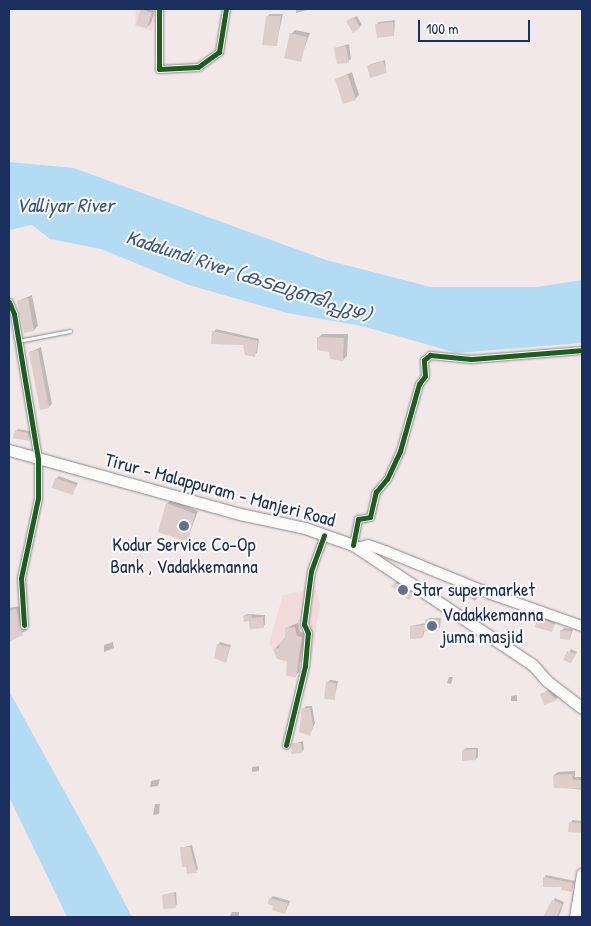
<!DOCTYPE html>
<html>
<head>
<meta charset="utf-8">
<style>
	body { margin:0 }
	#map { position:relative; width:591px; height:926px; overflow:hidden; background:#f2e8e7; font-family:"Patrick Hand","Noto Sans Malayalam",sans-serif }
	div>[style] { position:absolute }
	.built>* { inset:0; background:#f0dbd9 }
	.water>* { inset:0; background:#b4dbf4 }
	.shadow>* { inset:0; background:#0003 }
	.building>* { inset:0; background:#ddcdcb }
	.roads { filter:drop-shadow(0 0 1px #888790) drop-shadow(0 0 1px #888790) }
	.lane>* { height:3px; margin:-1.5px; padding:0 1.5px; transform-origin:1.5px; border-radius:1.5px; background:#fdfcfb }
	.street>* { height:7px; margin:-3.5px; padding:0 3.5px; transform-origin:3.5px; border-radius:3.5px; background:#fdfcfb }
	.secondary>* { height:10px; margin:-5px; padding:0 5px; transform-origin:5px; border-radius:5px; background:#fdfcfb }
	.primary>* { height:11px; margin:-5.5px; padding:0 5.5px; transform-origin:5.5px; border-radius:5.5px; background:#fdfcfb }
	.cycleway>* { height:5px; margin:-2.5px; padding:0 2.5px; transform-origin:2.5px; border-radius:2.5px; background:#1b5e20 }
	.dots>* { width:14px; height:14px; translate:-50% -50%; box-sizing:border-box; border:2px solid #fff; border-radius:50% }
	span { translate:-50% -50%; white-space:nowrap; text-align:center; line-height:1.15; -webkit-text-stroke:4px #fff; paint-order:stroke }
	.street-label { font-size:19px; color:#1b2f5e }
	.poi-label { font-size:19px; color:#1b2f5e }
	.left { translate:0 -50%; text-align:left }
	.water-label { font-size:20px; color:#3b5885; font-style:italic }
	.frame { position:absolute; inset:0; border:10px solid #1b2f5e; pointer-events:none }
	.scale { position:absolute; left:418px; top:20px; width:112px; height:22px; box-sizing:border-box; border:2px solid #1b2f5e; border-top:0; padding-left:6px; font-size:15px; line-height:18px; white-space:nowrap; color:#1b2f5e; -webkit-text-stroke:4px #fff; paint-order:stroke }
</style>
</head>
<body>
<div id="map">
	<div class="built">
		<i style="clip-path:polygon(136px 9px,157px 9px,152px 31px,135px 26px)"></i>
		<i style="clip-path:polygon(316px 589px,320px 605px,311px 660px,285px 664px,269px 644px,283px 595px)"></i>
	</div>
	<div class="water">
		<i style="clip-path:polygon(9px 162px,74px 168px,326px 260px,431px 287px,537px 287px,582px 280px,582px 343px,457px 353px,362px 326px,287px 313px,189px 285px,101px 249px,50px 239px,32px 225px,9px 230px)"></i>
		<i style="clip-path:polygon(9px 691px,98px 852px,132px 917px,67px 917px,9px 797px)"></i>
	</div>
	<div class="shadow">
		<i style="clip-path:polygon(155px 9px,151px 23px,147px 27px,142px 10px)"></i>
		<i style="clip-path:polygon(296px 9px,311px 9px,296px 13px)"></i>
		<i style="clip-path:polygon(270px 14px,283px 14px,276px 45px,267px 17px)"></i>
		<i style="clip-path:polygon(357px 16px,362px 25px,353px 31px,350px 19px)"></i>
		<i style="clip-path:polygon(395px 20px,394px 35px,377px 24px,379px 22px)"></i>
		<i style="clip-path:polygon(295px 30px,310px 33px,300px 60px,291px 34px)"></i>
		<i style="clip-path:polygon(349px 44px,351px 59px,348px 61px,335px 48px)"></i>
		<i style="clip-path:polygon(385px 60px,386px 72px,368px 67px,371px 64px)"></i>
		<i style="clip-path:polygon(352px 72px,359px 95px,355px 99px,337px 79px)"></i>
		<i style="clip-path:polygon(32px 295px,38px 326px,34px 330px,18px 301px)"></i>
		<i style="clip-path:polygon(216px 329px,259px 339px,257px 353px,254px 355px,244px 343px,214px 332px)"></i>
		<i style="clip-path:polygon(322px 334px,348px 334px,347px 356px,343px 360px,318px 338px)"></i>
		<i style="clip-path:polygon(41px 347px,52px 404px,49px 407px,30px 352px)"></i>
		<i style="clip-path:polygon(18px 429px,30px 431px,31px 437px,29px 440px,16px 431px)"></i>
		<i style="clip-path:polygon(59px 476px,78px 483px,72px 494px,56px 479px)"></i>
		<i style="clip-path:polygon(171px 500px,198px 511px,187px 540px,167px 504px)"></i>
		<i style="clip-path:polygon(398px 580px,415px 592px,409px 599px,393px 586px)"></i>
		<i style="clip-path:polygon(474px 591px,480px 594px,475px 601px,469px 597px)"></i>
		<i style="clip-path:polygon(20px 606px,27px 630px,9px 641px,9px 608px)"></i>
		<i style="clip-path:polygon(247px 614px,265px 615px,265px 624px,263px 627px,244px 616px)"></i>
		<i style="clip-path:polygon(542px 616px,556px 621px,552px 630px,539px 618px)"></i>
		<i style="clip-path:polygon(429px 618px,441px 618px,440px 628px,425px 629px,423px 637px,411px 626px,426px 623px)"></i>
		<i style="clip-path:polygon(298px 623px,300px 632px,305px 633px,299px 672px,295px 676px,289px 660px,275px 649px,285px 638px,286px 628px)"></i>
		<i style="clip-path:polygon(564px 628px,573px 629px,570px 638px,561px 631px)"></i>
		<i style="clip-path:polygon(113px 642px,114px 648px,104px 652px,104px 645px)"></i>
		<i style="clip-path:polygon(220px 642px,231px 645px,226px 661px,218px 645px)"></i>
		<i style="clip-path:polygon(571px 649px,577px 652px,571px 662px,565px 660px)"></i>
		<i style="clip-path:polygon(449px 677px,453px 677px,451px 684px,447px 683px)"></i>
		<i style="clip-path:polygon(330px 680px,338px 681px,334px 699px,327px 683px)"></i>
		<i style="clip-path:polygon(550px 689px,558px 697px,556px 699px,541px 694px)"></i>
		<i style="clip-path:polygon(517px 695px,517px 701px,511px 701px,511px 696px)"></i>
		<i style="clip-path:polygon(306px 706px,312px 706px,315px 723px,310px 734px,304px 708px)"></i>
		<i style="clip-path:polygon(303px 741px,304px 749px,302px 752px,293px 744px)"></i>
		<i style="clip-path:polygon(466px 748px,478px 748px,478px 757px,476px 759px,463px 750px)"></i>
		<i style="clip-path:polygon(259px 766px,259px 771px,252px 772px,252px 767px)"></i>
		<i style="clip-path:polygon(575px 771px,575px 777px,582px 777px,582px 790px,555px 786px,554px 775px,558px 772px)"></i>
		<i style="clip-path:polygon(160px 779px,158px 786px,150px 787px,151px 781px)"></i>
		<i style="clip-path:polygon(155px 804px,160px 804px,159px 814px,153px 815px)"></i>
		<i style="clip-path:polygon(572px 820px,582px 821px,582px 832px,569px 831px)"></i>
		<i style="clip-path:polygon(192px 845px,198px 869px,196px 871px,181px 848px)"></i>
		<i style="clip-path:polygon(546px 875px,575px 881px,573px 888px,571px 890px,544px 878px)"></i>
		<i style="clip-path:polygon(176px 892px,177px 904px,175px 906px,163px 895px)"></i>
		<i style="clip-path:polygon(273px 896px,290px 901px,285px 913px,275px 905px,271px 898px)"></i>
		<i style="clip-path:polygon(555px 898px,564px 902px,559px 916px,544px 917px)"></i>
		<i style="clip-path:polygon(232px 912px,239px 912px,239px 917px,229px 917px)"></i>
	</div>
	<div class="building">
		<i style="clip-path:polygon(141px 9px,152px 13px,147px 28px,136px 25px)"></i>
		<i style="clip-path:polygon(266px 16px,281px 16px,277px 46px,262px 45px)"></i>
		<i style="clip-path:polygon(354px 17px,360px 28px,353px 33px,346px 21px)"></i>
		<i style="clip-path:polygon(393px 22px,394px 36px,377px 38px,375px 24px)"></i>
		<i style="clip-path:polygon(290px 33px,307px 37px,301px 62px,284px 58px)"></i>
		<i style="clip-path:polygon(346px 46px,349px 63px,337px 64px,334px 48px)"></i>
		<i style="clip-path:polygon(383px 61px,387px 73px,370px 78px,367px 66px)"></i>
		<i style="clip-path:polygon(348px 75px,356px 100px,343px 104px,335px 79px)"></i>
		<i style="clip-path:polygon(28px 298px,34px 331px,24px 333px,17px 301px)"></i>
		<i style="clip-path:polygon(212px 331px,258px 341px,255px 357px,245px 355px,243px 345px,211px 344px)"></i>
		<i style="clip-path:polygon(317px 337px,344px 338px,343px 361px,330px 359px,329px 352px,317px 350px)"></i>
		<i style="clip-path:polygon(38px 350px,49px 408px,40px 410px,29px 352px)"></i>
		<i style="clip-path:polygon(15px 430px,28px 433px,30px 441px,13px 438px)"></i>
		<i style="clip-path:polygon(55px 478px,76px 485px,73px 495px,52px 488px)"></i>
		<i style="clip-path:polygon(166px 503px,195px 514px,188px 542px,158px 532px)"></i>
		<i style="clip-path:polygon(395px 582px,414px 594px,409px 600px,391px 586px)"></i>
		<i style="clip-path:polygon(16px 609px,23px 635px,9px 642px,9px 611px)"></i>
		<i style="clip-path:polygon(251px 615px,252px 618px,263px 617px,264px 628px,250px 629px,249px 621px,244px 622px,243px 616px)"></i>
		<i style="clip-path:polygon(538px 618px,555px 624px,552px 632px,535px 627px)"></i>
		<i style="clip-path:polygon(425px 619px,439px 620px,438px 632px,423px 631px,423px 638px,410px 639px,410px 626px,425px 625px)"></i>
		<i style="clip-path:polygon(295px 627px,297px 636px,302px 637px,296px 677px,286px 676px,287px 661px,277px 659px,273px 649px,279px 648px,280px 642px,285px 639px,285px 628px)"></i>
		<i style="clip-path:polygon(560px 630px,571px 631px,570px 640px,560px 639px)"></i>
		<i style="clip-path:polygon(217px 644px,230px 647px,226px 663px,214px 658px)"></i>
		<i style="clip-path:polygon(567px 651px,576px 654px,571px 663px,563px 660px)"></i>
		<i style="clip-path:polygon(326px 682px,336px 683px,335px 700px,324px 699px)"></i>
		<i style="clip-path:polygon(547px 691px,557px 700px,544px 705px,540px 694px)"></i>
		<i style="clip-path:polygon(302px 708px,310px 708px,313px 726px,310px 736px,299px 732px)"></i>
		<i style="clip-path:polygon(292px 743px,301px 743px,302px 753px,291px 754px)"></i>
		<i style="clip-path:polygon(476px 749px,476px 760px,462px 761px,462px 750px)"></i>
		<i style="clip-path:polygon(572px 774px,573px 780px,582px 780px,582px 789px,554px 788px,553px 775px)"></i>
		<i style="clip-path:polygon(569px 822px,582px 823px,582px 833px,568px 832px)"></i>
		<i style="clip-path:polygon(180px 847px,190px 847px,197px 873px,187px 874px,186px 867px,182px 867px)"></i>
		<i style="clip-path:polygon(543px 877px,573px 883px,572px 892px,561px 890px,562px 887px,543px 887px)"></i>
		<i style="clip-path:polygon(174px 893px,176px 908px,163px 909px,162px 895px)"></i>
		<i style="clip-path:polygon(269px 898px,288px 903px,285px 914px,272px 910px,273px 906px,268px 904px)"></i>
		<i style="clip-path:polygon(552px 900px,562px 904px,557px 917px,543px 917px)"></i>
	</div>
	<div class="roads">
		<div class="lane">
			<i style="left:18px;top:341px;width:53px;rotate:-10.9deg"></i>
		</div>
		<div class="street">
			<i style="left:159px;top:9px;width:60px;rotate:90deg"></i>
			<i style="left:159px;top:69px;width:39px;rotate:-3deg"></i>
			<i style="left:198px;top:67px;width:26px;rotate:-36deg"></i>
			<i style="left:219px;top:52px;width:44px;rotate:-80.8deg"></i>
			<i style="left:9px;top:302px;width:13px;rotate:67deg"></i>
			<i style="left:14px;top:314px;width:147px;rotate:80.6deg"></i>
			<i style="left:38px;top:459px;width:39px;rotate:90deg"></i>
			<i style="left:38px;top:498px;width:82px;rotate:102deg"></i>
			<i style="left:21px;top:578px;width:47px;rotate:86.3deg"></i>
			<i style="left:353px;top:545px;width:26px;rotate:-79deg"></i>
			<i style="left:358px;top:519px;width:12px;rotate:-9deg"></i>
			<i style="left:370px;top:517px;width:26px;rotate:-77deg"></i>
			<i style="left:376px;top:492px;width:17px;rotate:-50deg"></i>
			<i style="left:387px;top:479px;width:31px;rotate:-65deg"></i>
			<i style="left:400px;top:451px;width:70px;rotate:-74.2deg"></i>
			<i style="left:419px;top:384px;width:10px;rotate:-53deg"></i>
			<i style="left:425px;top:376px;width:16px;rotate:-94deg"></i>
			<i style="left:424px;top:360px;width:8px;rotate:-40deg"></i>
			<i style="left:430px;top:355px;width:41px;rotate:5.6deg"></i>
			<i style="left:471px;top:359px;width:111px;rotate:-4.6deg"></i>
			<i style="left:286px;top:745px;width:81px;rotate:-76.5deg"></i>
			<i style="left:305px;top:666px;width:33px;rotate:-85deg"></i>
			<i style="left:308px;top:633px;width:10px;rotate:-114deg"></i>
			<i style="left:304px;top:624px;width:53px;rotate:-82.5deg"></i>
			<i style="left:311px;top:571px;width:38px;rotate:-70deg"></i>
		</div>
		<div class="secondary">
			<i style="left:357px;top:548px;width:11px;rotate:-15deg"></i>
			<i style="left:368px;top:545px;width:18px;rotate:19deg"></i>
			<i style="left:385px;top:551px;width:114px;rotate:22.1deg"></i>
			<i style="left:491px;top:594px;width:96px;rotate:19.4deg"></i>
		</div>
		<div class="primary">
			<i style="left:9px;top:450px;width:240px;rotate:15.5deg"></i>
			<i style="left:240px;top:514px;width:66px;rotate:12.2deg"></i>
			<i style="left:305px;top:528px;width:51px;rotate:19.5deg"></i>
			<i style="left:353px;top:545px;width:216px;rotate:33.7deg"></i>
			<i style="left:533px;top:665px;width:21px;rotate:49deg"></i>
			<i style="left:547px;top:681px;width:44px;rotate:37.6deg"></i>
			<i style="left:575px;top:917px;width:44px;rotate:-80.8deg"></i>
		</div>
	</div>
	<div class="cycleway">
		<i style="left:159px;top:9px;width:60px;rotate:90deg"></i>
		<i style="left:159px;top:69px;width:39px;rotate:-3deg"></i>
		<i style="left:198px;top:67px;width:26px;rotate:-36deg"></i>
		<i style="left:219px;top:52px;width:44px;rotate:-80.8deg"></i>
		<i style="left:9px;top:302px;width:13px;rotate:67deg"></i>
		<i style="left:14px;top:314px;width:147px;rotate:80.6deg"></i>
		<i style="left:38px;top:459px;width:39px;rotate:90deg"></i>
		<i style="left:38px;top:498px;width:82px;rotate:102deg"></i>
		<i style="left:21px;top:578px;width:47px;rotate:86.3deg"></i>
		<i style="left:353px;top:545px;width:26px;rotate:-79deg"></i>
		<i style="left:358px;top:519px;width:12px;rotate:-9deg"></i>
		<i style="left:370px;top:517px;width:26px;rotate:-77deg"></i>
		<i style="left:376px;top:492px;width:17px;rotate:-50deg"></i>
		<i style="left:387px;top:479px;width:31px;rotate:-65deg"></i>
		<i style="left:400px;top:451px;width:70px;rotate:-74.2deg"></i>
		<i style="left:419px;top:384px;width:10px;rotate:-53deg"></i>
		<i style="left:425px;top:376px;width:16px;rotate:-94deg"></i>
		<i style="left:424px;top:360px;width:8px;rotate:-40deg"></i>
		<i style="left:430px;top:355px;width:41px;rotate:5.6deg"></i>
		<i style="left:471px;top:359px;width:111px;rotate:-4.6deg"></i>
		<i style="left:286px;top:745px;width:81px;rotate:-76.5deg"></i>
		<i style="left:305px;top:666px;width:33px;rotate:-85deg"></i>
		<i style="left:308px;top:633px;width:10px;rotate:-114deg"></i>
		<i style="left:304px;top:624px;width:53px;rotate:-82.5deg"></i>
		<i style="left:311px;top:571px;width:38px;rotate:-70deg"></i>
	</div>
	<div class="dots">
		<i style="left:184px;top:526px;background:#66708e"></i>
		<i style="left:403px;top:590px;background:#66708e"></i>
		<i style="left:432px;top:626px;background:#66708e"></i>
	</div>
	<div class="street-label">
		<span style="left:220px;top:490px;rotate:15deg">Tirur - Malappuram - Manjeri Road</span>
	</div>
	<div class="poi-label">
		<span style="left:184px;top:556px">Kodur Service Co-Op<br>Bank , Vadakkemanna</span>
		<span class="left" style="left:413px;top:590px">Star supermarket</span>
		<span class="left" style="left:442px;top:626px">Vadakkemanna<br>juma masjid</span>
	</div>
	<div class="water-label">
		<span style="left:65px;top:204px">Valliyar River</span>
		<span style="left:249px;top:275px;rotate:18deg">Kadalundi River (കടലുണ്ടിപ്പുഴ)</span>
	</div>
	<div class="frame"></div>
	<div class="scale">100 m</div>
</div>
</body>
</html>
